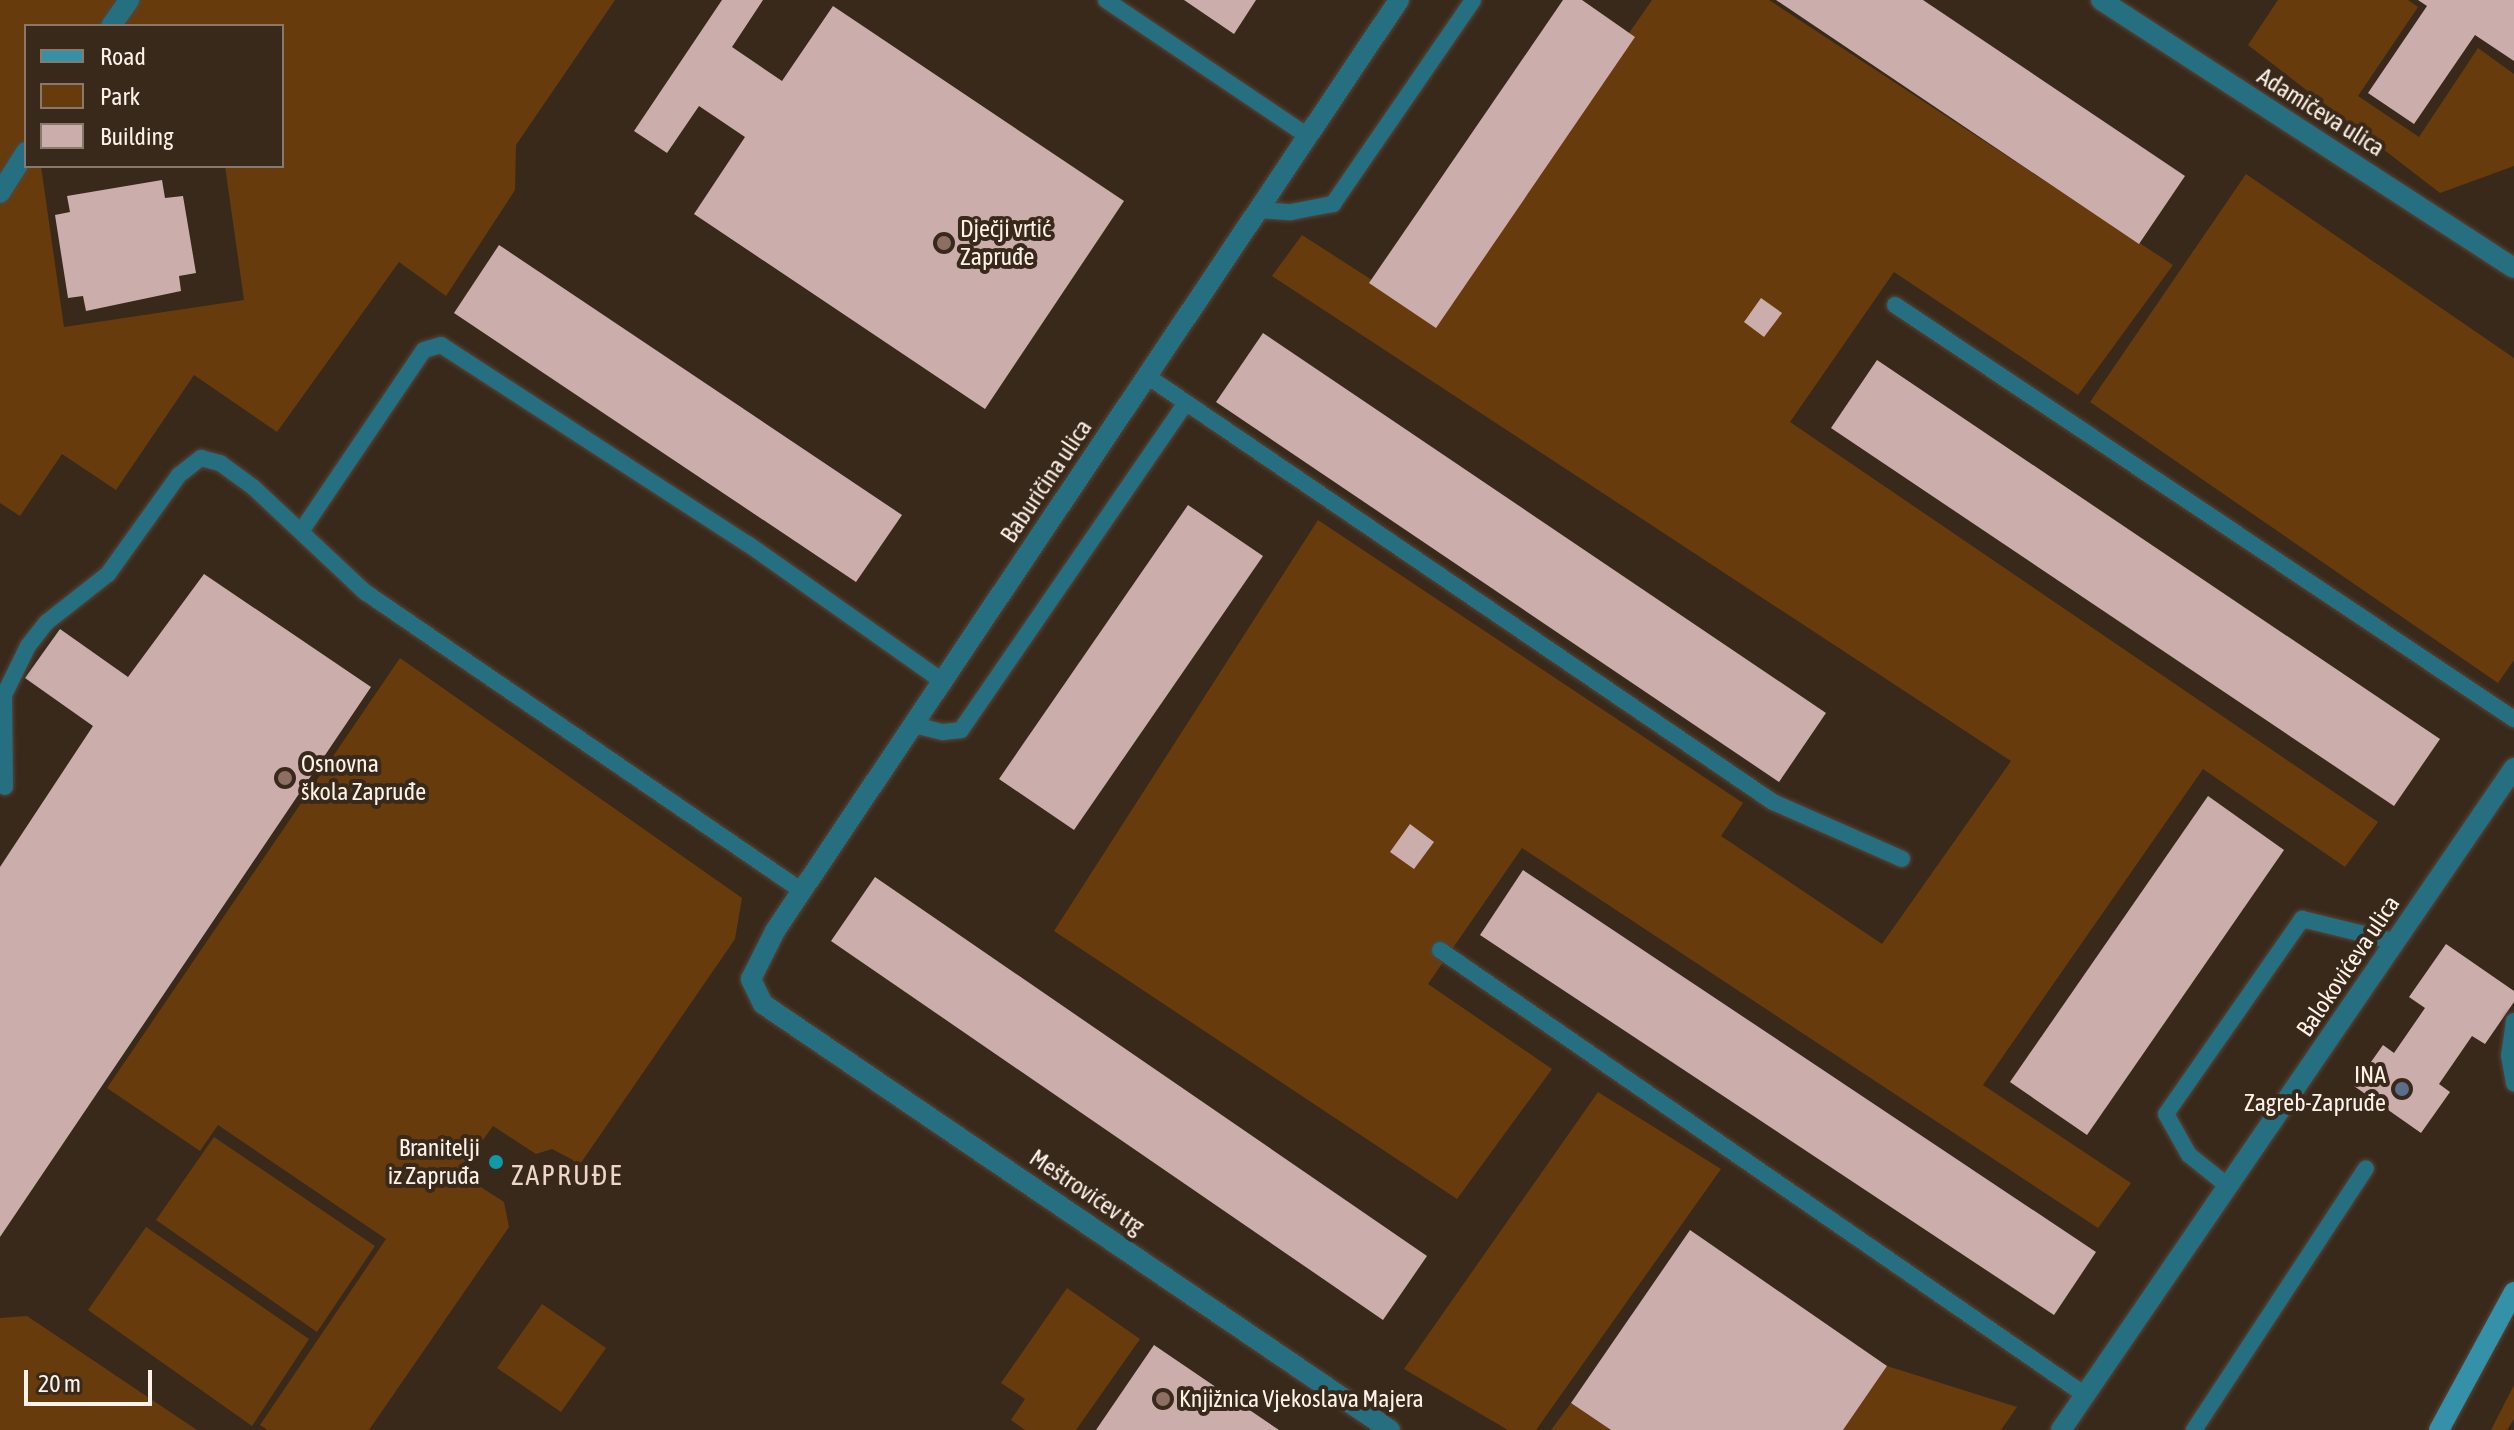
<!DOCTYPE html>
<html>
<head>
<meta charset="utf-8">
<style>
	body { margin:0 }
	#map { position:relative; width:2514px; height:1430px; overflow:hidden; background:#39291b; font-family:"Asap Condensed",sans-serif }
	div>[style] { position:absolute }
	.green>* { inset:0; background:#683b0c }
	.building>* { inset:0; background:#cbaeac }
	.roads { filter:drop-shadow(0 0 2px #554538) drop-shadow(0 0 2px #554538) }
	.lane>* { height:16px; margin:-8px; padding:0 8px; transform-origin:8px; border-radius:8px; background:#256f81 }
	.street>* { height:20px; margin:-10px; padding:0 10px; transform-origin:10px; border-radius:10px; background:#256f81 }
	.secondary>* { height:20px; margin:-10px; padding:0 10px; transform-origin:10px; border-radius:10px; background:#3491a8 }
	.dots>* { width:22px; height:22px; translate:-50% -50%; box-sizing:border-box; border:4px solid #39291b; border-radius:50% }
	span { translate:-50% -50%; white-space:nowrap; text-align:center; line-height:1.15; -webkit-text-stroke:8px #39291b; paint-order:stroke }
	.street-label { font-size:24px; color:#fef2e9 }
	.poi-label { font-size:24px; color:#fef2e9 }
	.left { translate:0 -50%; text-align:left }
	.right { translate:-100% -50%; text-align:right }
	.quarter-label { font-size:28px; color:#edd6c5; letter-spacing:2px }
	.legend { position:absolute; left:24px; top:24px; width:260px; height:144px; box-sizing:border-box; background:#39291b; border:2px solid #88796d; margin:0; padding:10px 14px; list-style:none; font-size:24px; color:#fef2e9 }
	.legend li { display:flex; align-items:center; gap:16px; height:40px }
	.legend b { width:40px; border:2px solid #88796d }
	.scale { position:absolute; left:24px; top:1370px; width:128px; height:36px; box-sizing:border-box; border:4px solid #fef2e9; border-top:0; padding-left:10px; font-size:24px; line-height:28px; white-space:nowrap; color:#fef2e9; -webkit-text-stroke:6px #39291b; paint-order:stroke }
</style>
</head>
<body>
<div id="map">
	<div class="green">
		<i style="clip-path:polygon(evenodd,0 0,615px 0,516px 145px,515px 190px,446px 296px,399px 262px,277px 432px,194px 375px,116px 490px,62px 454px,20px 516px,0 503px,0 0,26px 26px,282px 26px,282px 166px,225px 166px,244px 300px,64px 327px,41px 166px,26px 166px,26px 26px)"></i>
		<i style="clip-path:polygon(1652px 0,1769px 0,2173px 265px,2078px 395px,1894px 272px,1790px 422px,2378px 822px,2345px 867px,2203px 769px,1983px 1085px,2131px 1183px,2098px 1228px,1522px 848px,1428px 984px,1552px 1069px,1457px 1199px,1054px 931px,1318px 520px,1743px 803px,1721px 836px,1882px 944px,2011px 761px,1272px 276px,1302px 235px,1431px 318px)"></i>
		<i style="clip-path:polygon(2278px 0,2408px 0,2418px 7px,2358px 96px,2419px 137px,2478px 48px,2514px 74px,2514px 166px,2440px 193px,2248px 45px)"></i>
		<i style="clip-path:polygon(2246px 174px,2514px 358px,2514px 660px,2498px 683px,2090px 402px)"></i>
		<i style="clip-path:polygon(400px 658px,742px 898px,735px 939px,576px 1170px,573px 1160px,552px 1149px,536px 1154px,493px 1126px,459px 1173px,504px 1202px,509px 1227px,369px 1430px,268px 1430px,260px 1425px,386px 1239px,218px 1125px,200px 1151px,107px 1088px)"></i>
		<i style="clip-path:polygon(1598px 1092px,1721px 1169px,1536px 1430px,1508px 1430px,1404px 1369px)"></i>
		<i style="clip-path:polygon(214px 1137px,375px 1246px,317px 1332px,156px 1220px)"></i>
		<i style="clip-path:polygon(146px 1227px,309px 1339px,252px 1426px,88px 1310px)"></i>
		<i style="clip-path:polygon(1067px 1288px,1140px 1339px,1076px 1430px,1025px 1430px,1011px 1420px,1025px 1399px,1001px 1383px)"></i>
		<i style="clip-path:polygon(542px 1304px,606px 1348px,561px 1412px,497px 1368px)"></i>
		<i style="clip-path:polygon(27px 1316px,197px 1430px,0 1430px,0 1318px)"></i>
		<i style="clip-path:polygon(1887px 1366px,2017px 1407px,2001px 1430px,1843px 1430px)"></i>
		<i style="clip-path:polygon(2514px 1385px,2514px 1419px,2507px 1430px,2491px 1430px)"></i>
		<i style="clip-path:polygon(1571px 1403px,1611px 1430px,1551px 1430px)"></i>
	</div>
	<div class="building">
		<i style="clip-path:polygon(722px 0,763px 0,732px 47px,782px 81px,833px 6px,1124px 201px,985px 409px,694px 214px,745px 137px,699px 106px,667px 153px,634px 131px)"></i>
		<i style="clip-path:polygon(1184px 0,1256px 0,1234px 34px)"></i>
		<i style="clip-path:polygon(1563px 0,1582px 0,1635px 37px,1436px 328px,1369px 283px)"></i>
		<i style="clip-path:polygon(1776px 0,1923px 0,2185px 176px,2139px 244px)"></i>
		<i style="clip-path:polygon(2418px 0,2514px 0,2514px 61px,2475px 35px,2414px 124px,2368px 93px,2427px 6px)"></i>
		<i style="clip-path:polygon(162px 180px,165px 198px,183px 196px,196px 273px,179px 276px,181px 291px,86px 311px,83px 296px,68px 298px,55px 215px,70px 212px,67px 196px)"></i>
		<i style="clip-path:polygon(499px 245px,902px 515px,856px 582px,454px 313px)"></i>
		<i style="clip-path:polygon(1761px 298px,1782px 313px,1764px 337px,1744px 322px)"></i>
		<i style="clip-path:polygon(1263px 333px,1826px 713px,1779px 782px,1216px 402px)"></i>
		<i style="clip-path:polygon(1877px 360px,2440px 739px,2394px 806px,1831px 428px)"></i>
		<i style="clip-path:polygon(1188px 505px,1263px 556px,1074px 830px,999px 779px)"></i>
		<i style="clip-path:polygon(204px 574px,371px 687px,0 1237px,0 867px,93px 726px,25px 678px,60px 629px,128px 677px)"></i>
		<i style="clip-path:polygon(2208px 796px,2284px 850px,2087px 1135px,2010px 1082px)"></i>
		<i style="clip-path:polygon(1410px 824px,1434px 842px,1414px 869px,1390px 852px)"></i>
		<i style="clip-path:polygon(1523px 870px,2096px 1252px,2054px 1315px,1480px 935px)"></i>
		<i style="clip-path:polygon(875px 877px,1427px 1256px,1383px 1320px,831px 941px)"></i>
		<i style="clip-path:polygon(2446px 944px,2514px 991px,2514px 1002px,2485px 1044px,2472px 1036px,2439px 1084px,2450px 1092px,2421px 1133px,2354px 1086px,2383px 1045px,2394px 1053px,2425px 1008px,2409px 997px)"></i>
		<i style="clip-path:polygon(1690px 1230px,1887px 1366px,1843px 1430px,1611px 1430px,1571px 1403px)"></i>
		<i style="clip-path:polygon(1154px 1345px,1279px 1430px,1096px 1430px)"></i>
	</div>
	<div class="roads">
		<div class="lane">
			<i style="left:1106px;top:0;width:244px;rotate:34deg"></i>
			<i style="left:1259px;top:210px;width:32px;rotate:4deg"></i>
			<i style="left:1291px;top:212px;width:43px;rotate:-10.8deg"></i>
			<i style="left:1333px;top:204px;width:247px;rotate:-55.5deg"></i>
			<i style="left:1895px;top:305px;width:745px;rotate:33.78deg"></i>
			<i style="left:1147px;top:376px;width:757px;rotate:34.24deg"></i>
			<i style="left:1773px;top:802px;width:141px;rotate:23.8deg"></i>
			<i style="left:302px;top:530px;width:217px;rotate:-55.9deg"></i>
			<i style="left:424px;top:350px;width:18px;rotate:-16deg"></i>
			<i style="left:441px;top:345px;width:366px;rotate:33deg"></i>
			<i style="left:748px;top:544px;width:237px;rotate:35.2deg"></i>
			<i style="left:914px;top:725px;width:30px;rotate:14deg"></i>
			<i style="left:943px;top:732px;width:18px;rotate:-6deg"></i>
			<i style="left:961px;top:730px;width:397px;rotate:-55.5deg"></i>
			<i style="left:5px;top:787px;width:92px;rotate:-90.6deg"></i>
			<i style="left:4px;top:695px;width:55px;rotate:-63.9deg"></i>
			<i style="left:28px;top:646px;width:31px;rotate:-52deg"></i>
			<i style="left:47px;top:622px;width:78px;rotate:-38.2deg"></i>
			<i style="left:108px;top:574px;width:122px;rotate:-54.4deg"></i>
			<i style="left:179px;top:475px;width:28px;rotate:-38deg"></i>
			<i style="left:201px;top:458px;width:20px;rotate:15deg"></i>
			<i style="left:220px;top:463px;width:41px;rotate:36deg"></i>
			<i style="left:253px;top:487px;width:154px;rotate:43.2deg"></i>
			<i style="left:365px;top:592px;width:529px;rotate:34.38deg"></i>
			<i style="left:1440px;top:950px;width:784px;rotate:34.6deg"></i>
			<i style="left:2514px;top:1021px;width:34px;rotate:98deg"></i>
			<i style="left:2509px;top:1055px;width:29px;rotate:80deg"></i>
			<i style="left:2229px;top:1187px;width:51px;rotate:-141.3deg"></i>
			<i style="left:2189px;top:1155px;width:47px;rotate:-119.3deg"></i>
			<i style="left:2166px;top:1114px;width:238px;rotate:-55.1deg"></i>
			<i style="left:2302px;top:919px;width:97px;rotate:13.7deg"></i>
			<i style="left:2194px;top:1430px;width:313px;rotate:-56.7deg"></i>
		</div>
		<div class="street">
			<i style="left:2101px;top:0;width:492px;rotate:33deg"></i>
			<i style="left:111px;top:26px;width:32px;rotate:-55deg"></i>
			<i style="left:0;top:193px;width:49px;rotate:-57.6deg"></i>
			<i style="left:1390px;top:1430px;width:758px;rotate:-145.81deg"></i>
			<i style="left:763px;top:1004px;width:28px;rotate:-116deg"></i>
			<i style="left:751px;top:979px;width:54px;rotate:-63.4deg"></i>
			<i style="left:775px;top:931px;width:1121px;rotate:-56.17deg"></i>
			<i style="left:2061px;top:1430px;width:802px;rotate:-55.62deg"></i>
		</div>
		<div class="secondary">
			<i style="left:2439px;top:1430px;width:157px;rotate:-61.5deg"></i>
		</div>
	</div>
	<div class="dots">
		<i style="left:944px;top:243px;background:#8d6e63"></i>
		<i style="left:285px;top:778px;background:#8d6e63"></i>
		<i style="left:2402px;top:1089px;background:#5c6f8a"></i>
		<i style="left:496px;top:1162px;background:#0f9aa8"></i>
		<i style="left:1163px;top:1399px;background:#8d6e63"></i>
	</div>
	<div class="street-label">
		<span style="left:2321px;top:112px;rotate:32deg">Adamičeva ulica</span>
		<span style="left:1046px;top:481px;rotate:-56deg">Baburičina ulica</span>
		<span style="left:2348px;top:966px;rotate:-56deg">Balokovićeva ulica</span>
		<span style="left:1087px;top:1192px;rotate:34deg">Meštrovićev trg</span>
	</div>
	<div class="poi-label">
		<span class="left" style="left:960px;top:243px">Dječji vrtić<br>Zapruđe</span>
		<span class="left" style="left:301px;top:778px">Osnovna<br>škola Zapruđe</span>
		<span class="right" style="left:2386px;top:1089px">INA<br>Zagreb-Zapruđe</span>
		<span class="right" style="left:480px;top:1162px">Branitelji<br>iz Zapruđa</span>
		<span class="left" style="left:1179px;top:1399px">Knjižnica Vjekoslava Majera</span>
	</div>
	<div class="quarter-label">
		<span style="left:567px;top:1175px">ZAPRUĐE</span>
	</div>
	<ul class="legend">
	<li><b style="height:10px;background:#3491a8"></b>Road</li>
	<li><b style="height:22px;background:#683b0c"></b>Park</li>
	<li><b style="height:22px;background:#cbaeac"></b>Building</li>
	</ul>
	<div class="scale">20 m</div>
</div>
</body>
</html>
